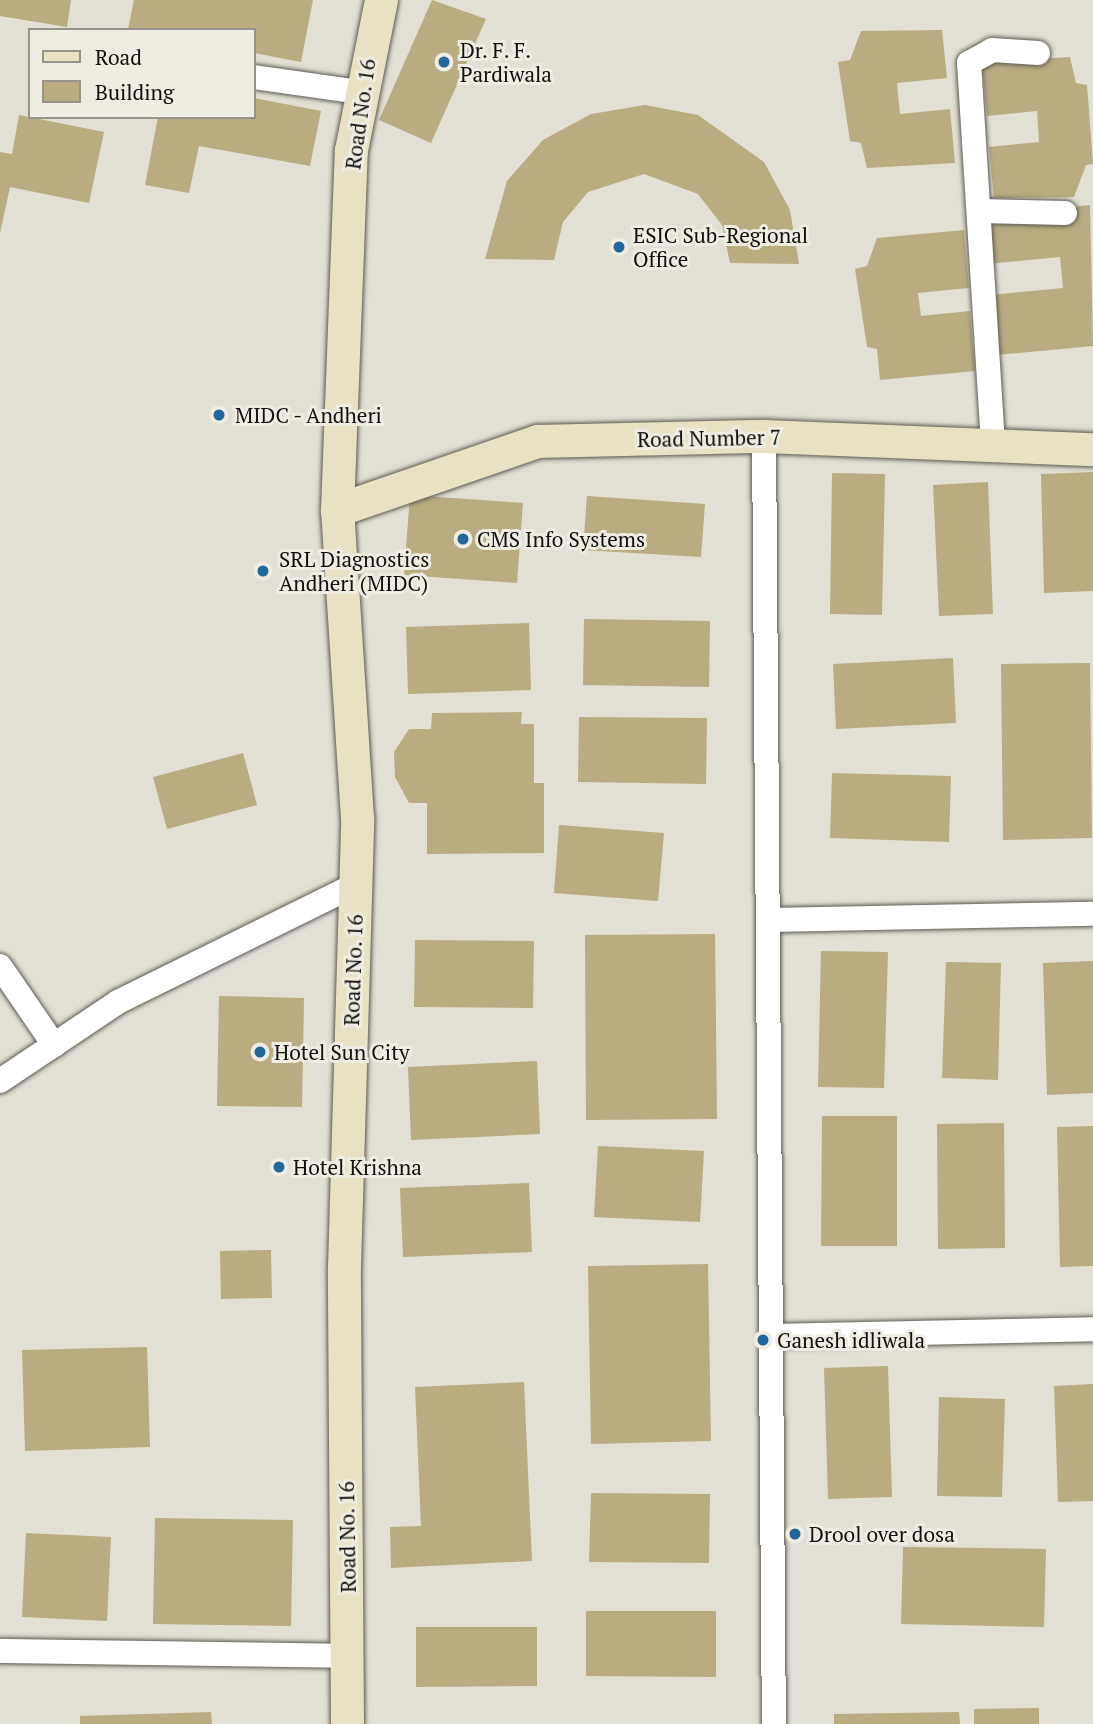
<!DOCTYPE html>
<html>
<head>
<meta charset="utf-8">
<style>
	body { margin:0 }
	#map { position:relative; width:1093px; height:1724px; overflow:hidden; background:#e2dfd4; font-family:"PT Serif",serif }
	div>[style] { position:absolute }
	.building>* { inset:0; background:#b8ac80 }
	.roads { filter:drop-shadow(0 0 2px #5e5c52) drop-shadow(0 0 2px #5e5c52) }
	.street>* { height:24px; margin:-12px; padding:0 12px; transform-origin:12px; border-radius:12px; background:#fff }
	.secondary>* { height:33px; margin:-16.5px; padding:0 16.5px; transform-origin:16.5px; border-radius:16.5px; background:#e8e1c4 }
	.dots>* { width:19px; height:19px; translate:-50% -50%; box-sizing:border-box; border:4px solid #efece1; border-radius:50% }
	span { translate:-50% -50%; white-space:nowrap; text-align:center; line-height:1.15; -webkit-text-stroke:6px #efece1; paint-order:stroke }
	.poi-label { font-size:21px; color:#11100d }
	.left { translate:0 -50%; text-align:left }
	.street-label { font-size:21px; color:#11100d }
	.legend { position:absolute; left:28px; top:28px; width:228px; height:91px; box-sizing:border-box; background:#efece1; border:2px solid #96948c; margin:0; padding:9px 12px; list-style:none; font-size:21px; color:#11100d }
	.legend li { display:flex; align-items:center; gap:14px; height:35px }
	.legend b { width:35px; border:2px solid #96948c }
</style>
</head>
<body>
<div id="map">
	<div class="building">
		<i style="clip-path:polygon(0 0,71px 0,67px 27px,0 16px)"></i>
		<i style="clip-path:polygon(134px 0,313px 0,301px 62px,254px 53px,254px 30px,128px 29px)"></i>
		<i style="clip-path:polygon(432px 0,486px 19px,431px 143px,379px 120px)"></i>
		<i style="clip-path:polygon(942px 30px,947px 78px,897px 83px,900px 114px,950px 109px,955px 163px,867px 168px,861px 143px,850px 141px,838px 62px,850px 60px,861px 31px)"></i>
		<i style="clip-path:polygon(1070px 57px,1076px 83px,1087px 85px,1093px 164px,1086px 165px,1074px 197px,994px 198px,989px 147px,1039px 142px,1037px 111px,987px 116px,982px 62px)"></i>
		<i style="clip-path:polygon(254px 98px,321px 111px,310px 166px,199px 146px,189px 193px,145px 185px,158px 117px,254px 117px)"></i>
		<i style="clip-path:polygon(645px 105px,698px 115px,764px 162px,790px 210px,799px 264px,730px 263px,722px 225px,698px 194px,644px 174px,588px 192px,563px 222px,554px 260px,485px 259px,507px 181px,543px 140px,591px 114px)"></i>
		<i style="clip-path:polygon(19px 115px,104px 132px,89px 203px,10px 187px,0 233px,0 152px,12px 154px)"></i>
		<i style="clip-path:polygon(1090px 205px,1093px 346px,996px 355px,990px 295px,1063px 288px,1060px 257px,987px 264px,983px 216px)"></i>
		<i style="clip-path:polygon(964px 230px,969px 288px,918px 293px,921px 316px,970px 311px,975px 371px,880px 380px,877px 349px,867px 347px,855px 269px,867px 266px,877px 238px)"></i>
		<i style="clip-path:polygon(1093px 472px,1093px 591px,1044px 593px,1041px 474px)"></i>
		<i style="clip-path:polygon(832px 473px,885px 474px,882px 615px,830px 614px)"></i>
		<i style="clip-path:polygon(988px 482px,993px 614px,939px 616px,933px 485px)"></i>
		<i style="clip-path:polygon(410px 495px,523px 503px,517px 583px,404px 575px)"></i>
		<i style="clip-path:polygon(587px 496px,705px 504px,701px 557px,583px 550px)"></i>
		<i style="clip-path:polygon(584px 619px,710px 621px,709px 687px,583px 685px)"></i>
		<i style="clip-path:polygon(529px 623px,531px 690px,408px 694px,406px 627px)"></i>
		<i style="clip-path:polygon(953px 658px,956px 723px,836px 729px,833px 664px)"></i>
		<i style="clip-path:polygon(1090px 663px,1092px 838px,1003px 840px,1001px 664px)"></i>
		<i style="clip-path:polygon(522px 712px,521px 724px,534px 724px,534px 783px,544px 783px,544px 853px,427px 854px,427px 803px,409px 803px,395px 777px,394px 752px,409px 729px,431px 729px,432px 713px)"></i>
		<i style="clip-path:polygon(579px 717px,707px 718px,706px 784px,578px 782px)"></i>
		<i style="clip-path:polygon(243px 753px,257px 805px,167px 829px,153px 777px)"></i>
		<i style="clip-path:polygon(832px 773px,951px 776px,949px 842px,830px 838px)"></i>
		<i style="clip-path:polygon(559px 825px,664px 833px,658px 901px,554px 893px)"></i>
		<i style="clip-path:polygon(715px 934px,717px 1119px,586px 1120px,585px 935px)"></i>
		<i style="clip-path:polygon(415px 940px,534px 941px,533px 1008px,414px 1007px)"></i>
		<i style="clip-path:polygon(821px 951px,888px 952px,884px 1088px,818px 1087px)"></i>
		<i style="clip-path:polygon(1093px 961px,1093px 1093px,1047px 1095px,1043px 963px)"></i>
		<i style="clip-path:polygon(946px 962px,1001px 963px,998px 1080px,942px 1078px)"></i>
		<i style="clip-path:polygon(219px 996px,304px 998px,302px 1107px,217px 1106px)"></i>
		<i style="clip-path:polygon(537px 1061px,540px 1134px,411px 1140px,408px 1067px)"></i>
		<i style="clip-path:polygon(822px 1116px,897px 1116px,897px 1246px,821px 1246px)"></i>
		<i style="clip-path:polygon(1004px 1123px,1005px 1248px,938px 1249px,937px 1124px)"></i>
		<i style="clip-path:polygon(1093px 1126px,1093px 1266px,1060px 1267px,1057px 1127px)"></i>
		<i style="clip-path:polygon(598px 1146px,704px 1151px,700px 1222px,594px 1217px)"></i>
		<i style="clip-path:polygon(529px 1183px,532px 1252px,403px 1257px,400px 1188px)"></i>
		<i style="clip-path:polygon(271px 1250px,272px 1298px,221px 1299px,220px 1251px)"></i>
		<i style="clip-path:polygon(708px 1264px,711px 1441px,591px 1444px,588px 1266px)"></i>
		<i style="clip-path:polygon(147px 1347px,150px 1447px,25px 1451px,22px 1350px)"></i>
		<i style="clip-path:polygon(888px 1366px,892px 1497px,828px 1499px,824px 1368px)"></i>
		<i style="clip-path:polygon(524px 1382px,532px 1561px,391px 1568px,390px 1527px,421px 1526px,415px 1387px)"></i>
		<i style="clip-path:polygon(1093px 1384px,1093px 1501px,1058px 1502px,1054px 1386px)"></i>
		<i style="clip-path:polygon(939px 1397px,1005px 1399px,1002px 1497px,937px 1496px)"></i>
		<i style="clip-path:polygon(591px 1493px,710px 1494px,709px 1563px,589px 1562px)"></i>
		<i style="clip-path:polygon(155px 1518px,293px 1520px,291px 1626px,153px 1624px)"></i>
		<i style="clip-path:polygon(26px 1533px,111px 1537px,107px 1621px,22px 1617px)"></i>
		<i style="clip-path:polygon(903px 1547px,1046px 1549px,1044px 1627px,901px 1624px)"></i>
		<i style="clip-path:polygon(586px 1611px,716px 1611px,716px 1677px,586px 1676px)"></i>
		<i style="clip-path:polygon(416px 1627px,537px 1627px,537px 1686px,416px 1687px)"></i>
		<i style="clip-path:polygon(1039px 1708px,1039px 1724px,974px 1724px,974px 1709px)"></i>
		<i style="clip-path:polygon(211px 1712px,212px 1724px,80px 1724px,80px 1716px)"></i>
		<i style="clip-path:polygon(959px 1712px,960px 1724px,834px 1724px,834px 1714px)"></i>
	</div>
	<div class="roads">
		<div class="street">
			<i style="left:254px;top:77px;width:106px;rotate:8.1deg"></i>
			<i style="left:979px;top:211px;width:86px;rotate:1.3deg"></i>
			<i style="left:764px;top:436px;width:1288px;rotate:89.56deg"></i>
			<i style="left:993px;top:444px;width:382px;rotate:-93.6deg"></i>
			<i style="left:969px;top:63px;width:26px;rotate:-29deg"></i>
			<i style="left:992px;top:50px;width:46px;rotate:3.7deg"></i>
			<i style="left:769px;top:920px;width:324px;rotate:-1.1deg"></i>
			<i style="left:0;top:966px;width:96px;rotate:55.6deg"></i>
			<i style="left:0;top:1081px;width:142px;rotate:-33.8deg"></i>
			<i style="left:118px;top:1002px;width:264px;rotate:-26.3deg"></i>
			<i style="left:771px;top:1336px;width:322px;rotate:-1.2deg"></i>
			<i style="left:0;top:1651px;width:348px;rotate:0.8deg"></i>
		</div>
		<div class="secondary">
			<i style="left:337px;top:510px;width:212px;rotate:-19deg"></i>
			<i style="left:537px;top:441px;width:227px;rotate:-1.3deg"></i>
			<i style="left:764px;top:436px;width:329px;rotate:2.3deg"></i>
			<i style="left:347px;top:1724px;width:457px;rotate:-90.4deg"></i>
			<i style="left:344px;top:1267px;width:449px;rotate:-88.3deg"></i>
			<i style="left:357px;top:818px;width:309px;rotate:-93.7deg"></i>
			<i style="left:337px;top:510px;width:360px;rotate:-87.8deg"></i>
			<i style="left:351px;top:150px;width:153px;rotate:-78.7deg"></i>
		</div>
	</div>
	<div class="dots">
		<i style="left:444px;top:62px;background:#21679b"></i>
		<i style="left:619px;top:247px;background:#21679b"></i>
		<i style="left:219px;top:415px;background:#21679b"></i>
		<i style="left:463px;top:539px;background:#21679b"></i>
		<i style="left:263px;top:571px;background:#21679b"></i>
		<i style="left:260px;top:1052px;background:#21679b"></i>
		<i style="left:279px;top:1167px;background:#21679b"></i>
		<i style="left:763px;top:1340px;background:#21679b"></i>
		<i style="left:795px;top:1534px;background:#21679b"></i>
	</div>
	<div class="poi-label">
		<span class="left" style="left:460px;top:62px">Dr. F. F.<br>Pardiwala</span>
		<span class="left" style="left:633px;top:247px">ESIC Sub-Regional<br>Office</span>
		<span class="left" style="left:235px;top:415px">MIDC - Andheri</span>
		<span class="left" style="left:477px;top:539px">CMS Info Systems</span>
		<span class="left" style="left:279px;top:571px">SRL Diagnostics<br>Andheri (MIDC)</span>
		<span class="left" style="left:274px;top:1052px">Hotel Sun City</span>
		<span class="left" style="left:293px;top:1167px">Hotel Krishna</span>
		<span class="left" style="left:777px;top:1340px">Ganesh idliwala</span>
		<span class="left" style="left:809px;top:1534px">Drool over dosa</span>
	</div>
	<div class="street-label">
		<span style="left:360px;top:114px;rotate:-82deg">Road No. 16</span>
		<span style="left:709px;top:438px;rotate:-1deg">Road Number 7</span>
		<span style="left:353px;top:970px;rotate:-88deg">Road No. 16</span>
		<span style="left:347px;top:1537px;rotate:-91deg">Road No. 16</span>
	</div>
	<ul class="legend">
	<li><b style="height:9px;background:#e8e1c4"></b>Road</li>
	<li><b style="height:19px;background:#b8ac80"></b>Building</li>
	</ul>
</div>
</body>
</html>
